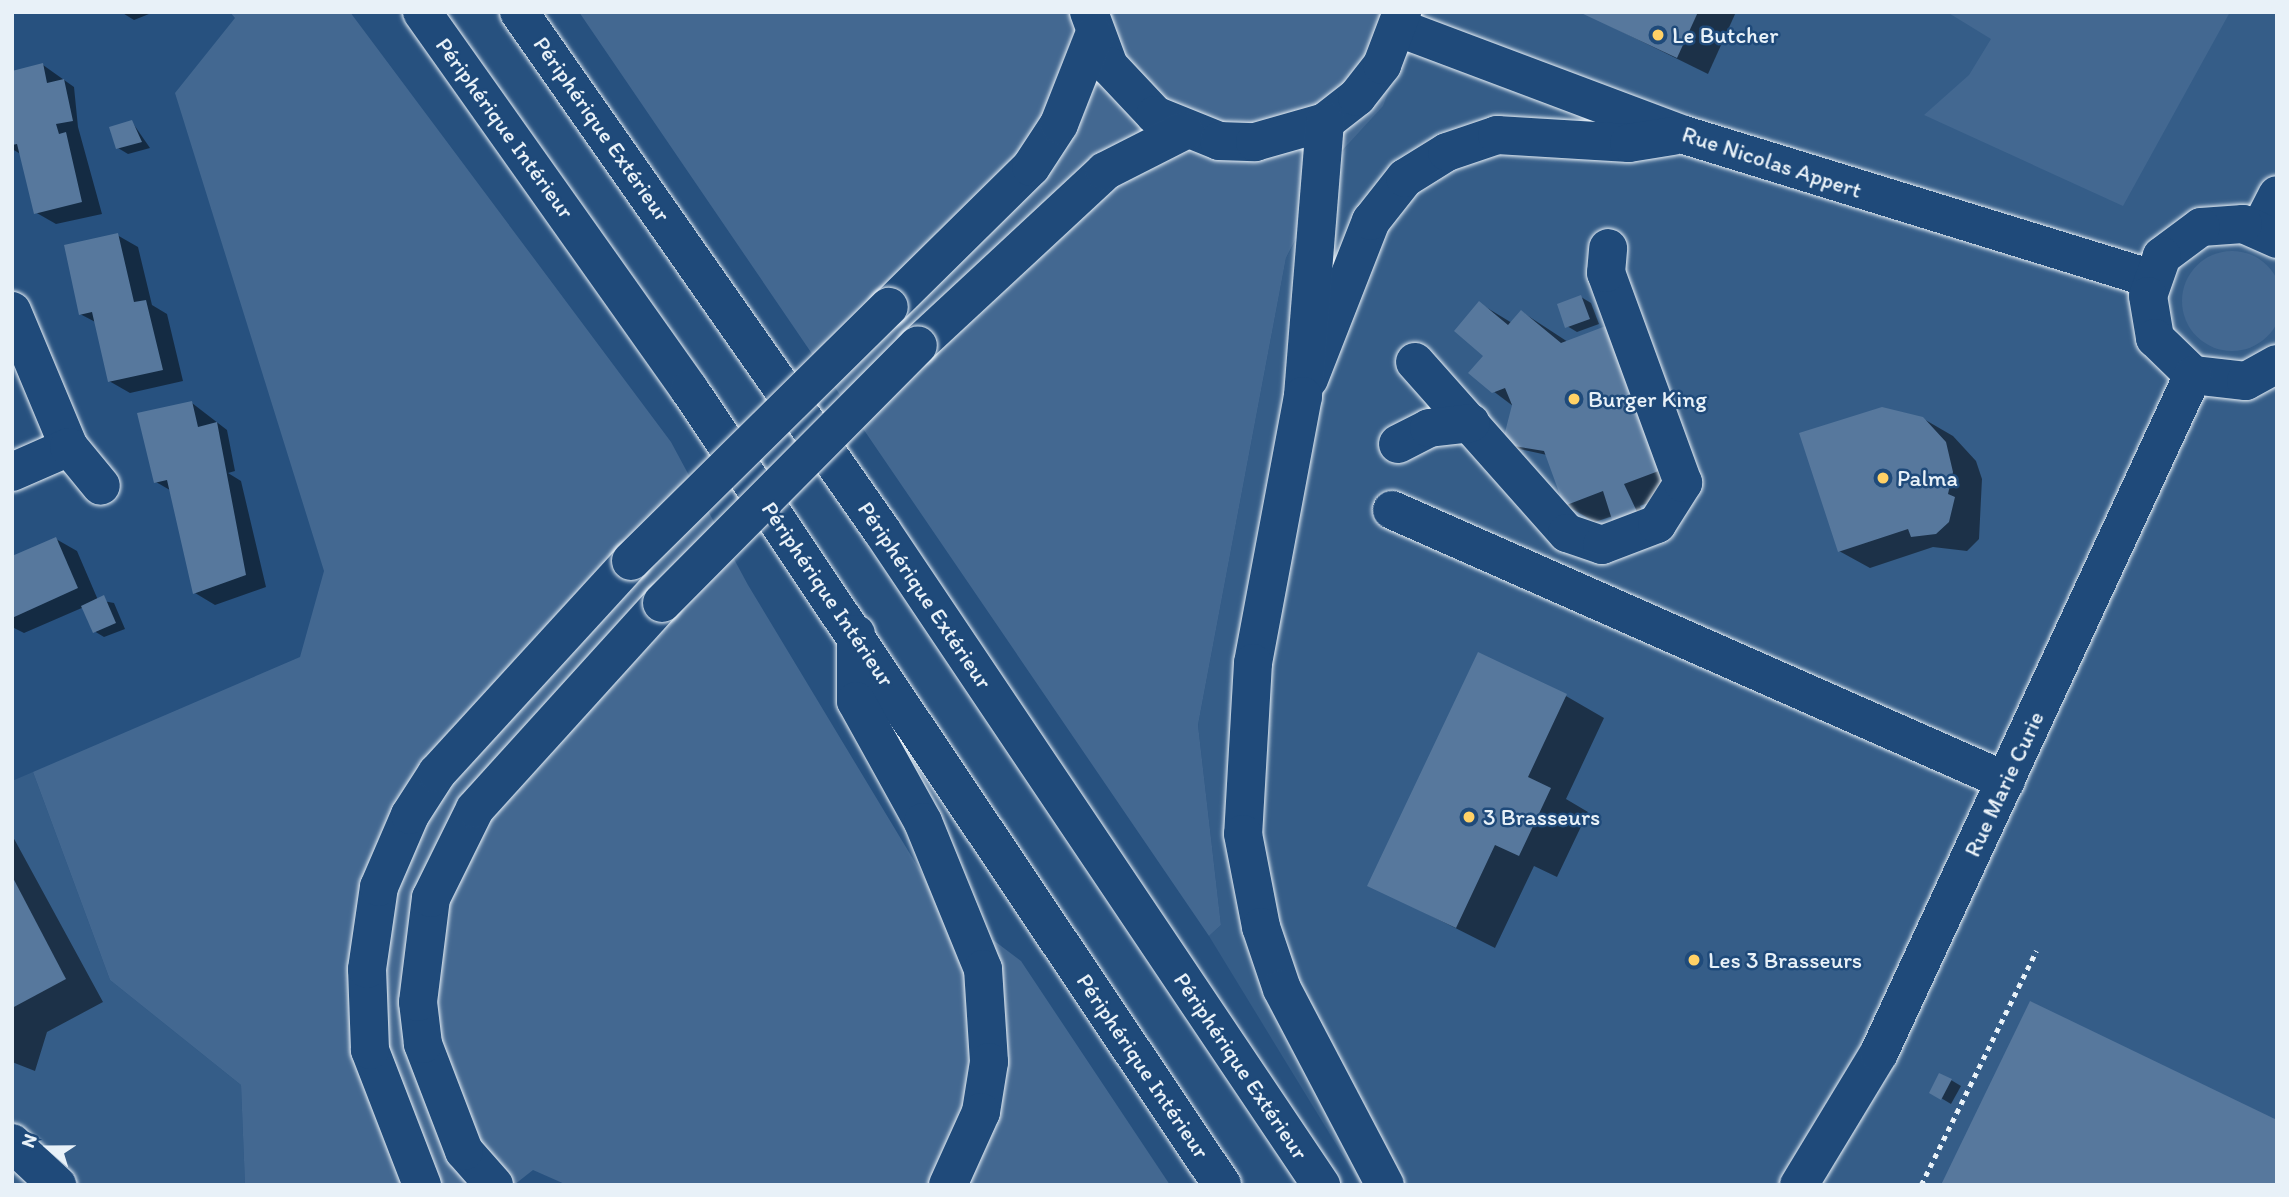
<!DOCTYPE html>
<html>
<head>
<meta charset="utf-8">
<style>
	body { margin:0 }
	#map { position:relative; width:2289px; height:1197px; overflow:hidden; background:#27517f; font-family:Itim,sans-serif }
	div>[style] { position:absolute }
	.built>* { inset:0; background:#355d88 }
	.green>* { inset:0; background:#436891 }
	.round { border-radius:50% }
	.shadow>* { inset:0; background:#0007 }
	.building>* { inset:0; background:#57789d }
	.path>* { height:4.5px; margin-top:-2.25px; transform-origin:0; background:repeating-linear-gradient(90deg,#e8f1f8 0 5px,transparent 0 10px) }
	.roads { filter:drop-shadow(0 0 2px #e8f1f8) drop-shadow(0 0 2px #e8f1f8) }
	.minor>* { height:38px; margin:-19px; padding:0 19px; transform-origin:19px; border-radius:19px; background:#1f4a7a }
	.major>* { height:38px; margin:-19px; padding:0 19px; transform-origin:19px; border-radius:19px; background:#1f4a7a }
	.highway>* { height:38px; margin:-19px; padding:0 19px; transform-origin:19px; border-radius:19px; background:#1f4a7a }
	.bridges { filter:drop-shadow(0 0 2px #e8f1f8) drop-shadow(0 0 2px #e8f1f8) }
	.major-bridge>* { height:38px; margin:-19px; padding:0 19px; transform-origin:19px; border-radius:19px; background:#1f4a7a }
	.dots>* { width:19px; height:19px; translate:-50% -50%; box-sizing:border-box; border:4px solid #1f4a7a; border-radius:50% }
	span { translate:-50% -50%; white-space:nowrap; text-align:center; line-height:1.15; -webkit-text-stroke:5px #1f4a7a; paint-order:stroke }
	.poi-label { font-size:23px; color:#e8f1f8 }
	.left { translate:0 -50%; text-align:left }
	.street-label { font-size:23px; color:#e8f1f8 }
	.frame { position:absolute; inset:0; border:14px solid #e8f1f8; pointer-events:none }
	.north { position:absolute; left:14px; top:1113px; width:70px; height:70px; -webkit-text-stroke:5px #1f4a7a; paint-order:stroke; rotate:290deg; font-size:19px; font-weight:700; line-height:28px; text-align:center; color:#e8f1f8 }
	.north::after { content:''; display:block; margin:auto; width:24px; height:32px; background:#e8f1f8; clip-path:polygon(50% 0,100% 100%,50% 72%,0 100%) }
</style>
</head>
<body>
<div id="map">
	<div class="built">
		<i style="clip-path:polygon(1419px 12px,2277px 12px,2277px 1185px,1361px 1185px,1209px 936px,1221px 925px,1198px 725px,1286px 258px)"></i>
		<i style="clip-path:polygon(33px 772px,110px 980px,241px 1085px,245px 1185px,12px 1185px,12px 781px)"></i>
	</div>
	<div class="green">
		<i style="clip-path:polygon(230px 12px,350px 12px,671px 442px,748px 585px,936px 897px,1021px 961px,1170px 1185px,567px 1185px,533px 1170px,514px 1185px,245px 1185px,241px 1085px,110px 980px,33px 772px,300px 657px,324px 571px,175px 93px,235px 18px)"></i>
		<i style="clip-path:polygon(579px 12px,1419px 12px,1383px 106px,1338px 155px,1286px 258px,1198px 725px,1221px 925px,1209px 936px)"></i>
		<i style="clip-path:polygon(1947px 12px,2230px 12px,2123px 206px,1924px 115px,1969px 75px,1991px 39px)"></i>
		<i class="round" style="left:2182px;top:251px;width:100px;height:100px"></i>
	</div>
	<div class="shadow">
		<i style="clip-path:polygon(121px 12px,154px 12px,134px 20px)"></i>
		<i style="clip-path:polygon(1582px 12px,1736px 12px,1708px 74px)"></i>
		<i style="clip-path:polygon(43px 65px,74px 87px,78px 127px,102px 214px,56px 224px,35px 212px,24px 156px,12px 149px,12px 73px)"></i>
		<i style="clip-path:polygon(132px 122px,150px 148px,128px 154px,118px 148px)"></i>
		<i style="clip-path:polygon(117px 235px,138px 247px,152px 305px,167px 314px,183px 381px,130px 393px,109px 381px,101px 325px,80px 314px)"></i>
		<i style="clip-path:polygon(1581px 297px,1591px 303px,1599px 324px,1577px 332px,1567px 326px)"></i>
		<i style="clip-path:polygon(1479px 303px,1512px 323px,1522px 312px,1568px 342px,1694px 486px,1640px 506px,1648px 522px,1613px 516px,1595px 522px,1565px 505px,1547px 455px,1514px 448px,1513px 406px,1493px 391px)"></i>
		<i style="clip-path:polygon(192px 403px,227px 430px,235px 471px,228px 473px,241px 481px,266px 587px,215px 605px,195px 593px,175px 493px,156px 482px)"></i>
		<i style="clip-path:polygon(1922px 418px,1953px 436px,1976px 461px,1982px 479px,1979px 539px,1967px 551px,1933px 547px,1870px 568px,1839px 551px)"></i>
		<i style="clip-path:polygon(56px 539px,77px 551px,98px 600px,114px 603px,125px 629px,104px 637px,94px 631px,84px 607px,24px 633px,12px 627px,12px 558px)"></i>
		<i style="clip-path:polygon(1566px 696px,1604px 718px,1566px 799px,1588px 812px,1557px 877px,1534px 866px,1495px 948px,1370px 885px)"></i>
		<i style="clip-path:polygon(12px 835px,103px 1002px,47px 1032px,35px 1071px,12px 1062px)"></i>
		<i style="clip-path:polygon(1951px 1080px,1961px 1086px,1951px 1104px,1931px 1092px)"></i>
	</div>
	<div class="building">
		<i style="clip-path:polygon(1579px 12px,1698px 12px,1677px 58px)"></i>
		<i style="clip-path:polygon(43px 63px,47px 83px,64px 79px,73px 121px,56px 124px,59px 134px,66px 132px,82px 202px,34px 214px,17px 144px,12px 145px,12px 71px)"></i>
		<i style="clip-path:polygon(132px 120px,142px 142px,116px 149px,109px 127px)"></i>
		<i style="clip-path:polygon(118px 233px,134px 302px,146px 300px,163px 370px,108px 382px,92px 312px,79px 315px,64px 245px)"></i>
		<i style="clip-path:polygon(1581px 295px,1590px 319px,1565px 328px,1557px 304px)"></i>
		<i style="clip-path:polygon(1479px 301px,1508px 325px,1521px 310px,1561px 343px,1611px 324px,1664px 469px,1624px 484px,1639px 516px,1614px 526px,1603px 491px,1564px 506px,1544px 451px,1502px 444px,1512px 405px,1505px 388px,1492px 393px,1468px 373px,1483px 356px,1454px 331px)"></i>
		<i style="clip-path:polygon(192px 401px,198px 427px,217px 422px,246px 575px,193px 594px,167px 480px,154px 483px,137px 413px)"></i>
		<i style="clip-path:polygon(1882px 407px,1923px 417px,1946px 442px,1953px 472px,1948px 494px,1955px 497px,1949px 522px,1936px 534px,1911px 537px,1908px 529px,1838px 552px,1799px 433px)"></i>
		<i style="clip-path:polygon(56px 537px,78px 588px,12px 618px,12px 556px)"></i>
		<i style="clip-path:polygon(104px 595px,116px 623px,93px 633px,81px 606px)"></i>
		<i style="clip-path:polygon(1478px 652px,1567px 694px,1528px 777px,1551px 788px,1519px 856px,1495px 845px,1456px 928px,1367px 886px)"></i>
		<i style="clip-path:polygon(12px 876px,66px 979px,12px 1008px)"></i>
		<i style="clip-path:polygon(2030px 1001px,2277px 1120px,2277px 1185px,1941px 1185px)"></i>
		<i style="clip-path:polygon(1939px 1073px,1952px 1079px,1941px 1100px,1929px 1093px)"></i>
	</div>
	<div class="path">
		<i style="left:1921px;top:1185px;width:261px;rotate:-63.8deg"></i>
	</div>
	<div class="roads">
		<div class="minor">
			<i style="left:1399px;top:28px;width:301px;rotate:20.6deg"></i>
			<i style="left:1681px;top:134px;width:492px;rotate:17.1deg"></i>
			<i style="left:2260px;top:229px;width:38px;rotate:-63deg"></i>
			<i style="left:2277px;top:239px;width:37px;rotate:-156deg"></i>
			<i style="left:2243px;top:224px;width:42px;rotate:175.9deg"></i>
			<i style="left:2201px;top:227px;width:49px;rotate:143.4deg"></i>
			<i style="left:2162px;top:256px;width:42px;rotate:109.3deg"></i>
			<i style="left:2148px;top:296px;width:43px;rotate:80.5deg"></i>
			<i style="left:2155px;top:338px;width:53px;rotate:44.2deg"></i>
			<i style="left:2193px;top:375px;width:53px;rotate:6.5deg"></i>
			<i style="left:2246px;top:381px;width:35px;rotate:-29deg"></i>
			<i style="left:12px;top:311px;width:147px;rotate:67.3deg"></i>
			<i style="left:69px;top:447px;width:62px;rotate:156.3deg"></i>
			<i style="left:1415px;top:362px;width:229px;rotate:48.4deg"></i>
			<i style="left:1567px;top:533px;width:37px;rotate:19deg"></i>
			<i style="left:1602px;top:545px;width:59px;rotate:-20.9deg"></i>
			<i style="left:1657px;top:524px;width:49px;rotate:-57.6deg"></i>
			<i style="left:1683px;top:483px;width:224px;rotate:-110.1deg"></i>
			<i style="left:1606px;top:273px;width:25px;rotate:-85deg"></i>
			<i style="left:1309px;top:379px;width:170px;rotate:-68.6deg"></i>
			<i style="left:1371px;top:221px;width:55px;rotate:-51.7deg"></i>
			<i style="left:1405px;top:178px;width:49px;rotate:-31.8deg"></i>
			<i style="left:1447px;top:152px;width:53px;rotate:-18.8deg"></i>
			<i style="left:1497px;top:135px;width:132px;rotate:3.5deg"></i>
			<i style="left:1629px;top:143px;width:44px;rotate:-9.2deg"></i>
			<i style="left:1398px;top:444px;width:35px;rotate:-27deg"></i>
			<i style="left:1429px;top:428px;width:42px;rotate:-6.8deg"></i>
			<i style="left:69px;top:447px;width:50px;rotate:50.6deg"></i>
			<i style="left:1392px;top:510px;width:671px;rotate:23.82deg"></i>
			<i style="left:12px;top:1143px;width:62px;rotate:43deg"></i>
			<i style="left:1799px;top:1185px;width:154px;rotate:-58.8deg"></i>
			<i style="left:1879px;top:1053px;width:747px;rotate:-65.15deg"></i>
		</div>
		<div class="major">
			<i style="left:1089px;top:12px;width:58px;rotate:69.7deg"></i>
			<i style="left:1109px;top:66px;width:67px;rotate:46.8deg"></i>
			<i style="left:1155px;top:115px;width:69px;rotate:22.1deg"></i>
			<i style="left:1219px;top:141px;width:36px;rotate:2deg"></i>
			<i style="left:1255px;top:142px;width:73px;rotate:-15.9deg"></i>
			<i style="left:1325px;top:122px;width:41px;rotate:-38deg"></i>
			<i style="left:1357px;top:97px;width:41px;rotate:-52deg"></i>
			<i style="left:1382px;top:65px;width:57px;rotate:-69.3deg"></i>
			<i style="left:889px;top:307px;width:199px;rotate:-44.6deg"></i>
			<i style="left:1031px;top:167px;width:51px;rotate:-56.9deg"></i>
			<i style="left:1059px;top:124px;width:96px;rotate:-68.5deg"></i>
			<i style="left:918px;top:345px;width:255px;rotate:-42.9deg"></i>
			<i style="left:1105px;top:171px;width:89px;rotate:-26.9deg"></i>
			<i style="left:422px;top:1185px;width:145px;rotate:-111.1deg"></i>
			<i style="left:370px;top:1050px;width:81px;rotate:-92.1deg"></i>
			<i style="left:367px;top:969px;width:83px;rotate:-81.7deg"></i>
			<i style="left:379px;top:887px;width:78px;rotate:-66.7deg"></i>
			<i style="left:410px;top:815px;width:50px;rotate:-57.3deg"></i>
			<i style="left:437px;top:773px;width:287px;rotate:-47.5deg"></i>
			<i style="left:494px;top:1185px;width:45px;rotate:-131.4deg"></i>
			<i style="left:464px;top:1151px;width:115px;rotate:-111deg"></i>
			<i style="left:423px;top:1044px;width:42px;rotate:-96.8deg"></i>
			<i style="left:418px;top:1002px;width:105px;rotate:-82.9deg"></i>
			<i style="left:431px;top:898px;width:99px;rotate:-63.7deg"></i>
			<i style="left:475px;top:809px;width:278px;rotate:-47.8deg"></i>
		</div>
		<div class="highway">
			<i style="left:422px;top:12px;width:462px;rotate:54.7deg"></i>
			<i style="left:689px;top:389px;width:958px;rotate:56.19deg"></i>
			<i style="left:519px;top:12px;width:633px;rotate:55.03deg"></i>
			<i style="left:882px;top:531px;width:788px;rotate:56.13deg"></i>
			<i style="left:1325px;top:122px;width:275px;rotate:94.6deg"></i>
			<i style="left:1303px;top:396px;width:272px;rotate:100.6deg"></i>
			<i style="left:1253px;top:663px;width:171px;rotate:93.3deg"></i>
			<i style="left:1243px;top:834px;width:95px;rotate:79deg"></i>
			<i style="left:1261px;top:927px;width:65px;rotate:71.3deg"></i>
			<i style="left:1282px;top:989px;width:221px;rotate:62.3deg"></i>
			<i style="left:856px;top:634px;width:67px;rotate:90deg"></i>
			<i style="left:856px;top:701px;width:138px;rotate:61deg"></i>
			<i style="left:923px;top:822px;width:159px;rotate:67.8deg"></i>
			<i style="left:983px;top:969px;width:93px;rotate:86.3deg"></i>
			<i style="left:989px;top:1062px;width:51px;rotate:99.1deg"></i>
			<i style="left:981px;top:1112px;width:80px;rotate:114.3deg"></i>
		</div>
	</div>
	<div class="bridges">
		<div class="major-bridge">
			<i style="left:631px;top:561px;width:362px;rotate:-44.6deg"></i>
			<i style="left:662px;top:603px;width:363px;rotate:-45.2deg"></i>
		</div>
	</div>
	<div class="dots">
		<i style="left:1658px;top:35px;background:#ffd166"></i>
		<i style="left:1574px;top:399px;background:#ffd166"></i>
		<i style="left:1883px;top:478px;background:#ffd166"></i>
		<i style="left:1469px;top:817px;background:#ffd166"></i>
		<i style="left:1694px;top:960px;background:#ffd166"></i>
	</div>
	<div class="poi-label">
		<span class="left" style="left:1672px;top:35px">Le Butcher</span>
		<span class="left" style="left:1588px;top:399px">Burger King</span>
		<span class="left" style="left:1897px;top:478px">Palma</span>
		<span class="left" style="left:1483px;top:817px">3 Brasseurs</span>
		<span class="left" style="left:1708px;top:960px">Les 3 Brasseurs</span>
	</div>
	<div class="street-label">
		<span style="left:505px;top:128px;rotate:54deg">Périphérique Intérieur</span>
		<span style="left:602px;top:129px;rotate:55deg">Périphérique Extérieur</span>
		<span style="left:1772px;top:162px;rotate:18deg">Rue Nicolas Appert</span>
		<span style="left:828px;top:594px;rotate:56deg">Périphérique Intérieur</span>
		<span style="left:925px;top:595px;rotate:56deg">Périphérique Extérieur</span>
		<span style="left:2004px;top:784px;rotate:-65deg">Rue Marie Curie</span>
		<span style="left:1143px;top:1066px;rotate:56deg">Périphérique Intérieur</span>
		<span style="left:1241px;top:1066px;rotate:56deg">Périphérique Extérieur</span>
	</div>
	<div class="frame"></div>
	<div class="north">N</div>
</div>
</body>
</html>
